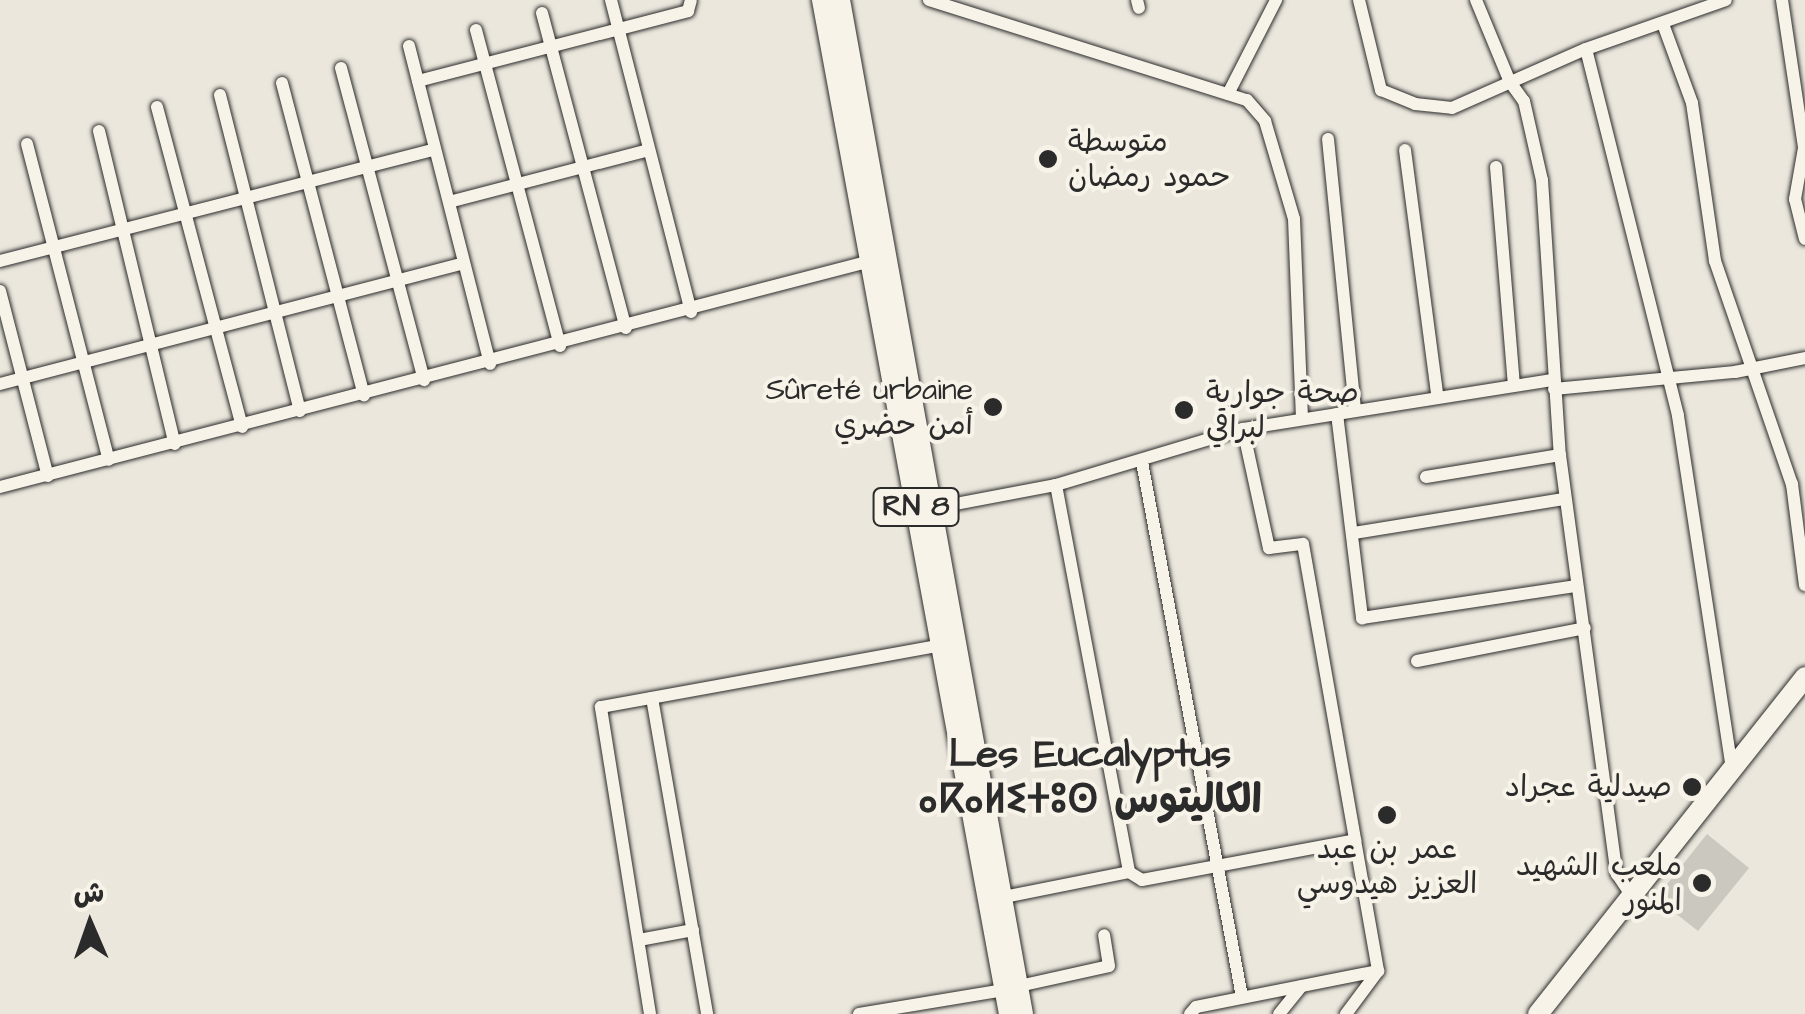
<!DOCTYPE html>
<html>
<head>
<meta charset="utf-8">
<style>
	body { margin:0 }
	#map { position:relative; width:1805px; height:1014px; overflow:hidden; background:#ebe7dd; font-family:"Architects Daughter","Playpen Sans Arabic","Noto Sans Tifinagh",sans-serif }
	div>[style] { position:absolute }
	.green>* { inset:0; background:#cbc8bf }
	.roads { filter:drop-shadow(0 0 2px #2b2b2b) drop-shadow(0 0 2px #2b2b2b) }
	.street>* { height:12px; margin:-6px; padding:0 6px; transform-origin:6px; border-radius:6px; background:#f7f3e8 }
	.primary>* { height:20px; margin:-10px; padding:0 10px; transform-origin:10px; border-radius:10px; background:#f7f3e8 }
	.dots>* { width:28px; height:28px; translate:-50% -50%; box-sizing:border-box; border:5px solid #f7f3e8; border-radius:50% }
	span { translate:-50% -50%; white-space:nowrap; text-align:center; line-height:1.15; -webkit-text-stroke:8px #f7f3e8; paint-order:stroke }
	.shield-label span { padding:2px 8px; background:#f7f3e8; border:2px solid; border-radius:8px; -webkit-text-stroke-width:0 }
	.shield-label { font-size:28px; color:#2b2b2b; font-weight:700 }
	.poi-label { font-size:30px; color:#2b2b2b }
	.left { translate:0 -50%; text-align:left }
	.right { translate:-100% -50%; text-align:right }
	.district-label { font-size:40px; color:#2b2b2b; font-weight:700 }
	.north { position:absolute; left:40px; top:874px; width:100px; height:100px; -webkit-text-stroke:8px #f7f3e8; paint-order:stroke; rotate:358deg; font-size:28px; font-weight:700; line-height:40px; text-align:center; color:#2b2b2b }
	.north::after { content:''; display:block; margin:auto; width:35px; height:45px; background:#2b2b2b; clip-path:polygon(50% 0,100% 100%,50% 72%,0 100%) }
</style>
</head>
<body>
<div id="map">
	<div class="green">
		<i style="clip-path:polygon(1707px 834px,1749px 868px,1698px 931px,1656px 898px)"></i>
	</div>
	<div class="roads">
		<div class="street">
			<i style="left:611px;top:0;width:322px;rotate:75.6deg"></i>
			<i style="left:929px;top:0;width:333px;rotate:17.5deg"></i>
			<i style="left:1247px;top:100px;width:28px;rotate:49deg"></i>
			<i style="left:1265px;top:121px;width:102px;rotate:73.5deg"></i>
			<i style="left:1294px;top:219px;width:200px;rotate:87.7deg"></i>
			<i style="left:1137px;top:0;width:8px;rotate:76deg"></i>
			<i style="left:1359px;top:0;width:93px;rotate:76.3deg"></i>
			<i style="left:1381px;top:90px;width:37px;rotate:22deg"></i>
			<i style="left:1415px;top:104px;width:37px;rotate:6deg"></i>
			<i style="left:1452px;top:108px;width:146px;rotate:-23.8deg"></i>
			<i style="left:1586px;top:49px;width:148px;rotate:-19.3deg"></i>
			<i style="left:1476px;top:0;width:89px;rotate:67.5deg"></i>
			<i style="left:1510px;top:82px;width:24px;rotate:54deg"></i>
			<i style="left:1524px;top:101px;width:81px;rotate:77.2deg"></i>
			<i style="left:1542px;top:180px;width:276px;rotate:86.3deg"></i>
			<i style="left:1560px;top:455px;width:423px;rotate:82.3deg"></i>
			<i style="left:1617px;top:874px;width:25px;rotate:56deg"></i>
			<i style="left:1782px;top:0;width:150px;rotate:81.5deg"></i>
			<i style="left:1804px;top:148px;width:52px;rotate:100deg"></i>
			<i style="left:1795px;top:199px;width:41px;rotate:76deg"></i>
			<i style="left:542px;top:13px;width:326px;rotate:75.1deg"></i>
			<i style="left:1663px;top:24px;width:84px;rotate:69.8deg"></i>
			<i style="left:1692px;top:103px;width:160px;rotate:81.7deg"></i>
			<i style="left:1715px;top:261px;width:236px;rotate:71deg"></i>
			<i style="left:1792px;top:484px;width:102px;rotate:82.7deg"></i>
			<i style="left:476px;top:30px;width:327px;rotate:75.1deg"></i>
			<i style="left:409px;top:46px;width:328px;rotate:75.7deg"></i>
			<i style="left:1586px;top:49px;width:378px;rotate:75.9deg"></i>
			<i style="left:1678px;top:416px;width:358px;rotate:81.3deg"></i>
			<i style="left:341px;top:68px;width:323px;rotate:75.1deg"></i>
			<i style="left:418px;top:81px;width:279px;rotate:-14.5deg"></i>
			<i style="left:688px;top:11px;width:11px;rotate:-75deg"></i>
			<i style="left:282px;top:83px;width:323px;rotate:75.3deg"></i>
			<i style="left:1228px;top:94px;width:106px;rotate:-62.9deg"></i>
			<i style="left:220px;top:95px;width:326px;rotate:75.8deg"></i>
			<i style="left:157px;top:107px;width:331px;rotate:75.1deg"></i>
			<i style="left:99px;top:131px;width:322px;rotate:76.4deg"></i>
			<i style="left:1328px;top:139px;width:272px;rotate:84.3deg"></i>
			<i style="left:27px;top:144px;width:326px;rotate:75.5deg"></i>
			<i style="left:1405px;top:150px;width:246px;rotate:82.5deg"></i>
			<i style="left:1496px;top:167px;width:219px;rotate:85.3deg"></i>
			<i style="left:449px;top:202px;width:206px;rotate:-14.6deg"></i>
			<i style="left:0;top:261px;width:449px;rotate:-14.4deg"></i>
			<i style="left:0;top:291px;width:191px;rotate:75.5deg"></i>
			<i style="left:0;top:384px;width:479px;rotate:-14.6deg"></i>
			<i style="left:1554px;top:389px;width:182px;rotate:-5.4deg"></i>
			<i style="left:1735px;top:372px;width:71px;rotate:-11.3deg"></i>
			<i style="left:1337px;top:414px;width:206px;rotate:83deg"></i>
			<i style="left:1362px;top:618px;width:217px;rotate:-8.5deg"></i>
			<i style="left:1243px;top:429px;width:122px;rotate:77.7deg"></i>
			<i style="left:1269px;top:548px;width:34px;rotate:-7deg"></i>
			<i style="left:1303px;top:544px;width:301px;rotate:80deg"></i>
			<i style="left:1355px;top:840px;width:133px;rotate:80deg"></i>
			<i style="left:1378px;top:971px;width:54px;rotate:126.7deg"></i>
			<i style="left:1142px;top:462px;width:544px;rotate:79.41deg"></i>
			<i style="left:1426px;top:477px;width:136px;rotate:-9.3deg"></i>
			<i style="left:1056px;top:485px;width:394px;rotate:79.3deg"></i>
			<i style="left:1129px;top:872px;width:15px;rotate:32deg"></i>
			<i style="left:1142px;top:880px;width:217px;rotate:-10.6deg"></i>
			<i style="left:0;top:487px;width:900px;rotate:-14.55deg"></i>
			<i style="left:929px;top:509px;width:129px;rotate:-10.7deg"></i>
			<i style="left:1056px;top:485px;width:195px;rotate:-16.7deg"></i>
			<i style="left:1243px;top:429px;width:315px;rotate:-9deg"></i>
			<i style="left:1354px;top:533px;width:214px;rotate:-9.2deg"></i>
			<i style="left:1417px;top:661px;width:171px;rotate:-11.1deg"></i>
			<i style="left:652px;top:698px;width:321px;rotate:80.1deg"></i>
			<i style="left:1004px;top:897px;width:127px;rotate:-11.3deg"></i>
			<i style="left:639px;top:940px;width:55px;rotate:-10.5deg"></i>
			<i style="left:1019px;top:986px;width:92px;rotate:-12.5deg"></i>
			<i style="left:1109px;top:966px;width:31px;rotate:-99deg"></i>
			<i style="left:650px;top:1014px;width:311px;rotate:-99.1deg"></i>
			<i style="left:601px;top:707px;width:346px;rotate:-10.3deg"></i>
			<i style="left:859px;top:1014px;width:147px;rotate:-9.4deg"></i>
			<i style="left:1190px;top:1014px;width:9px;rotate:-49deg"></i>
			<i style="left:1196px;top:1007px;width:186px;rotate:-11.2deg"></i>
			<i style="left:1279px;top:1014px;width:36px;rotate:-51deg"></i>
		</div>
		<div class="primary">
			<i style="left:822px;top:0;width:1031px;rotate:79.55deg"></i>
			<i style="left:840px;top:0;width:1030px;rotate:79.77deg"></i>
			<i style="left:1538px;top:1014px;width:430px;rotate:-51.6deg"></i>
		</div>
	</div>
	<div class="dots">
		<i style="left:1048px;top:159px;background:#2b2b2b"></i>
		<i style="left:993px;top:407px;background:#2b2b2b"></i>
		<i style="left:1184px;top:410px;background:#2b2b2b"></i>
		<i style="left:1692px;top:787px;background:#2b2b2b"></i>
		<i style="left:1387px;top:815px;background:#2b2b2b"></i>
		<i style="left:1702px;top:883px;background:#2b2b2b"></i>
	</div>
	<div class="shield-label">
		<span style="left:916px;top:507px">RN 8</span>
	</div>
	<div class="poi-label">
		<span class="left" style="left:1068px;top:159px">متوسطة<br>حمود رمضان</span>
		<span class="right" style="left:973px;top:407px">Sûreté urbaine<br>أمن حضري</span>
		<span class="left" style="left:1206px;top:410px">صحة جوارية<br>لبراقي</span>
		<span class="right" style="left:1672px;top:787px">صيدلية عجراد</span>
		<span style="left:1387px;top:866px">عمر بن عبد<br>العزيز هيدوسي</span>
		<span class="right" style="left:1682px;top:883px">ملعب الشهيد<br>المنور</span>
	</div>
	<div class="district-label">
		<span style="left:1090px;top:778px">Les Eucalyptus<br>ⴰⴽⴰⵍⵉⵜⵓⵙ الكاليتوس</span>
	</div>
	<div class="north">ش</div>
</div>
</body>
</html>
